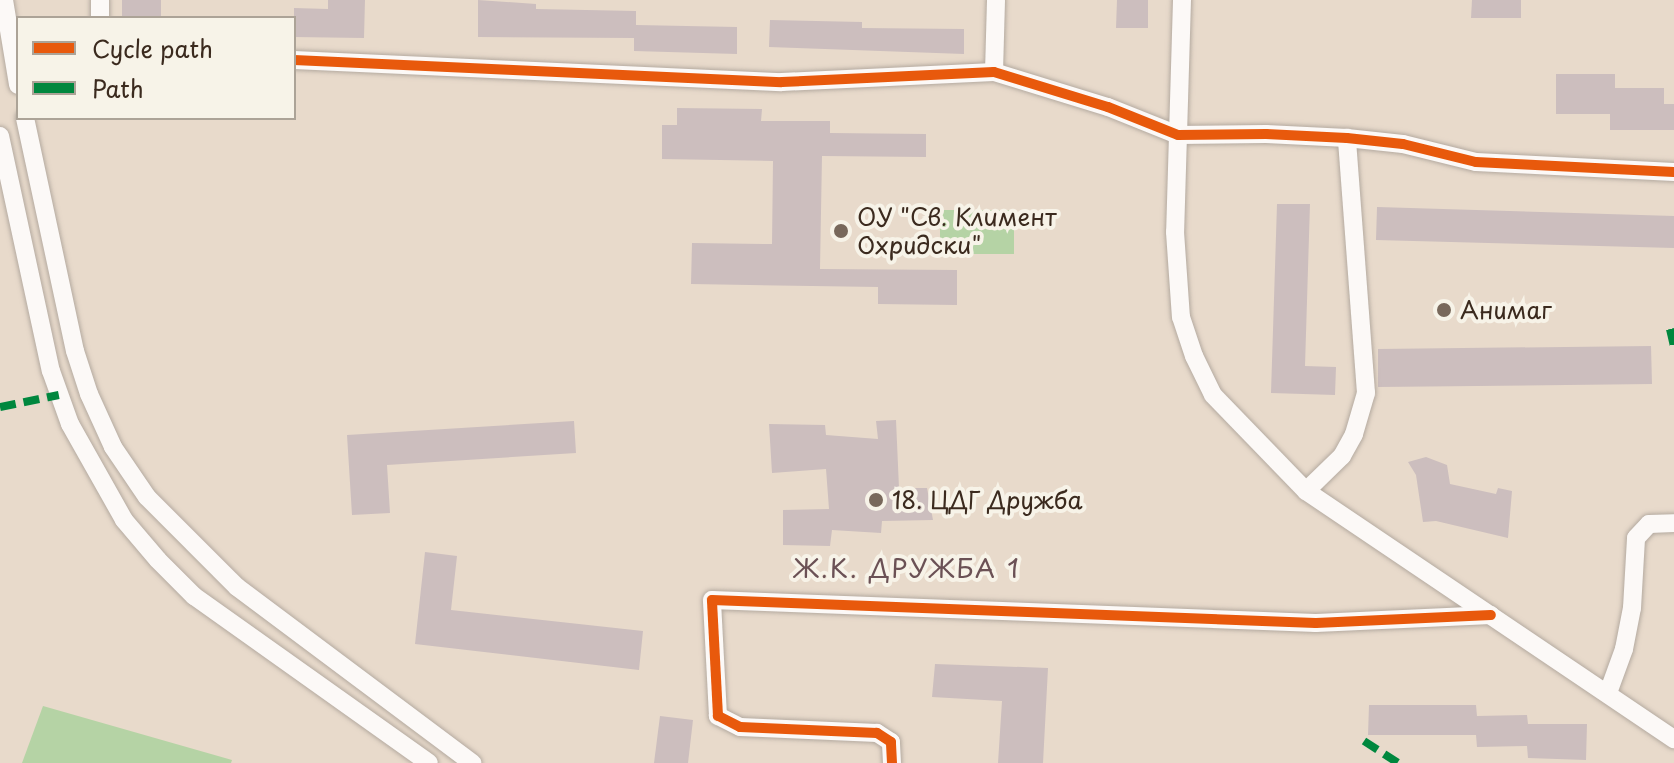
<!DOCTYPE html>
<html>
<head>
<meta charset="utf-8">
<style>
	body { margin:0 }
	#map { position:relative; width:1674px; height:763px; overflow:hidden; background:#e8dacb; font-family:"Playpen Sans",sans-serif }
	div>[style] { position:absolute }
	.green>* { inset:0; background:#b5d3a5 }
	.building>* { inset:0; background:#ccbebe }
	.roads { filter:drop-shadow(0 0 2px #b4aaa0) drop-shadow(0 0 2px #b4aaa0) }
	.minor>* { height:18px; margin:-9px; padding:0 9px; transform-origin:9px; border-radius:9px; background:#fcf9f7 }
	.quiet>* { height:8px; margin-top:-4px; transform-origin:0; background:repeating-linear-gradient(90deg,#00873e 0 16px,transparent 0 24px) }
	.cycleway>* { height:10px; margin:-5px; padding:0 5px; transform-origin:5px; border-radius:5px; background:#e8590c }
	.dots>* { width:22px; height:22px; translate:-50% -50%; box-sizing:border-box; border:4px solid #f7f3e8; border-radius:50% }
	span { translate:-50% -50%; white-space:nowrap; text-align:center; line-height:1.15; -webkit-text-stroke:8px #f7f3e8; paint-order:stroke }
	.poi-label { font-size:24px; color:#3b2a1e }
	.left { translate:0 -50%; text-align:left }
	.neighbourhood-label { font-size:26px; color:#6b5155; letter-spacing:2px }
	.legend { position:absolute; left:16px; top:16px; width:280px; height:104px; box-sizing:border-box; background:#f7f3e8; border:2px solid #aca397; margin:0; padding:10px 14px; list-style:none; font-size:24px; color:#3b2a1e }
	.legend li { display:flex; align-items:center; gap:16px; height:40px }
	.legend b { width:40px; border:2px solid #aca397 }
</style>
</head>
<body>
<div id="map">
	<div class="green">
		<i style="clip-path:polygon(940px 210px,1014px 210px,1014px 254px,940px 254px)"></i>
		<i style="clip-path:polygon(43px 706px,232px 760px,231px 763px,22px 763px)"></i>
	</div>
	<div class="building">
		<i style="clip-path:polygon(122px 0,161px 0,161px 18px,122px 18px)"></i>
		<i style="clip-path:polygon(328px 0,365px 0,364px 38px,294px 37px,294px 8px,328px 9px)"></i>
		<i style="clip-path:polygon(478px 0,536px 4px,536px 9px,636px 11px,636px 25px,737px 27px,737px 54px,634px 51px,634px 38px,478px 37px)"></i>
		<i style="clip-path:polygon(1117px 0,1148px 0,1148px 28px,1116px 28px)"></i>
		<i style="clip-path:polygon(1472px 0,1521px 0,1521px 18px,1471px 18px)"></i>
		<i style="clip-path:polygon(770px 20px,862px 22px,862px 28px,964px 29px,964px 54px,769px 47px)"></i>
		<i style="clip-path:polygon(1556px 74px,1615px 74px,1615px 88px,1664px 88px,1664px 104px,1674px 104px,1674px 130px,1610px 130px,1610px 114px,1556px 114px)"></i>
		<i style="clip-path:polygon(677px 108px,762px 109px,761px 121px,830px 121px,830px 133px,926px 134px,926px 157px,822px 156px,820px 269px,957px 270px,957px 305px,878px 304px,878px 287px,691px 284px,692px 243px,772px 244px,773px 161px,662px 159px,662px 125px,677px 125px)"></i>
		<i style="clip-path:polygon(1277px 204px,1310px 204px,1305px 366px,1336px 367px,1335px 395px,1271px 393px)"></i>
		<i style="clip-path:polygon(1377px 207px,1674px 216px,1674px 248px,1376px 240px)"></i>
		<i style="clip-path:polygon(1651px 346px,1652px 384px,1378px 387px,1378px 349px)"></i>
		<i style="clip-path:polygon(896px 420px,899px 488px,927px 488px,933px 520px,882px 521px,881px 533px,832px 530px,830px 546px,783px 545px,783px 510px,829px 509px,826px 469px,772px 473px,769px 424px,825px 425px,826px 435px,878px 439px,876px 421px)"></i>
		<i style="clip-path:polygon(574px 421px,576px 453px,387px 465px,390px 513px,352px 515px,347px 435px)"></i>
		<i style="clip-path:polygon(1426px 457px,1447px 465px,1450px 484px,1496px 494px,1498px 488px,1512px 491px,1508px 538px,1436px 521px,1423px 522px,1416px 475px,1408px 462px)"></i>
		<i style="clip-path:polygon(425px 552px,457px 556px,451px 610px,643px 631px,639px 670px,415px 644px)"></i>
		<i style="clip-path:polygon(935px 664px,1048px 668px,1043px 763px,998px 763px,1002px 701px,932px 697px)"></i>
		<i style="clip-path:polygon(1369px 705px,1476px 705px,1477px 716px,1527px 715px,1528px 724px,1587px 724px,1586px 760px,1528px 758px,1527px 746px,1477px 747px,1476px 735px,1368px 735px)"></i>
		<i style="clip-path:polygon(660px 716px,693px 720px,688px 763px,654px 763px)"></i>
	</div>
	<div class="roads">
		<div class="minor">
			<i style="left:4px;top:0;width:86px;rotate:80.6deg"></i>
			<i style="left:100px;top:0;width:18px;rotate:90deg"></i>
			<i style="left:1182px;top:0;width:232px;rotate:91.7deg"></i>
			<i style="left:1175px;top:232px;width:85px;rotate:86deg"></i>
			<i style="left:1181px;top:317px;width:41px;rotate:71.6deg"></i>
			<i style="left:1194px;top:356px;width:43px;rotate:64deg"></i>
			<i style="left:1213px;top:395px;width:134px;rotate:45.9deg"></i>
			<i style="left:1306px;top:491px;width:444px;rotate:34deg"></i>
			<i style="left:294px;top:60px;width:488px;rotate:2.6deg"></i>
			<i style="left:782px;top:82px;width:212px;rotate:-2.7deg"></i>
			<i style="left:994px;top:72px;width:119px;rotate:17.1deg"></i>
			<i style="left:1108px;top:107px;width:75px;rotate:21.8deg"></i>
			<i style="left:1178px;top:135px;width:88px;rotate:-0.7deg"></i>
			<i style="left:1266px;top:134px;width:81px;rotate:2.8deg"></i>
			<i style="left:1347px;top:138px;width:56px;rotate:6.1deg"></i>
			<i style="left:1403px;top:144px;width:75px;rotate:13.9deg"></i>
			<i style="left:1476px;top:162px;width:198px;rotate:2.9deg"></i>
			<i style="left:994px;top:72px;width:72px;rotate:-88.4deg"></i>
			<i style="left:25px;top:118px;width:238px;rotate:77.9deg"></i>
			<i style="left:75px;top:351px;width:45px;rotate:72deg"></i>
			<i style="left:89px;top:394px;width:58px;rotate:65.6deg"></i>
			<i style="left:113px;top:447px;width:60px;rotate:55.8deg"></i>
			<i style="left:147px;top:497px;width:127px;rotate:45deg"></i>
			<i style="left:237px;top:587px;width:294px;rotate:36.8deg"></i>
			<i style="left:0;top:136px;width:240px;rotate:77.8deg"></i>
			<i style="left:51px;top:371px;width:56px;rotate:70.3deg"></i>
			<i style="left:70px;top:424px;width:110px;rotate:60.6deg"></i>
			<i style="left:124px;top:520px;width:52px;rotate:49.6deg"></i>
			<i style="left:158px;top:560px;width:51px;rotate:45deg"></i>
			<i style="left:194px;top:596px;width:288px;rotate:35.4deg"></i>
			<i style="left:1306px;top:491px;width:50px;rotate:-44.2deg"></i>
			<i style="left:1342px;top:456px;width:25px;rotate:-61deg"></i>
			<i style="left:1354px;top:434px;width:43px;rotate:-73.7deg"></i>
			<i style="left:1366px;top:393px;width:256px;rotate:-94.3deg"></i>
			<i style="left:1608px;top:693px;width:47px;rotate:-70deg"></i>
			<i style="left:1624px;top:649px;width:42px;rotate:-79deg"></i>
			<i style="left:1632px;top:608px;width:70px;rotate:-86.7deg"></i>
			<i style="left:1636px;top:538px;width:19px;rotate:-47deg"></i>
			<i style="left:1649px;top:524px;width:25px;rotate:-2deg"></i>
			<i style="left:892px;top:763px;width:21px;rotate:-93deg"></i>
			<i style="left:891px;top:742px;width:17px;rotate:-147deg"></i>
			<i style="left:877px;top:733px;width:137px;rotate:-177.5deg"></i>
			<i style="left:740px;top:727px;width:25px;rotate:-153deg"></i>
			<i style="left:718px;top:716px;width:116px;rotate:-93deg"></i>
			<i style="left:712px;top:600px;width:604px;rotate:2.18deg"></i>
			<i style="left:1316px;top:623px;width:175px;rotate:-2.6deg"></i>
		</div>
	</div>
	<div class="quiet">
		<i style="left:1670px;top:329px;width:18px;rotate:77deg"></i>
		<i style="left:0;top:407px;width:60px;rotate:-11.5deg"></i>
		<i style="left:1364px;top:741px;width:40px;rotate:32.9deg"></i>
	</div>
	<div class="cycleway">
		<i style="left:294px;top:60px;width:488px;rotate:2.6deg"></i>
		<i style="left:782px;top:82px;width:212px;rotate:-2.7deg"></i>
		<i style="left:994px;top:72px;width:119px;rotate:17.1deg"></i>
		<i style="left:1108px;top:107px;width:75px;rotate:21.8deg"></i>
		<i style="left:1178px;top:135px;width:88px;rotate:-0.7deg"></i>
		<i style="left:1266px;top:134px;width:81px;rotate:2.8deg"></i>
		<i style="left:1347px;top:138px;width:56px;rotate:6.1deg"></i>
		<i style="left:1403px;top:144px;width:75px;rotate:13.9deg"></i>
		<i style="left:1476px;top:162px;width:198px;rotate:2.9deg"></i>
		<i style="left:892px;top:763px;width:21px;rotate:-93deg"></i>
		<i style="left:891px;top:742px;width:17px;rotate:-147deg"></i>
		<i style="left:877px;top:733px;width:137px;rotate:-177.5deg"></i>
		<i style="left:740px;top:727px;width:25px;rotate:-153deg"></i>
		<i style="left:718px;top:716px;width:116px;rotate:-93deg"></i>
		<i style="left:712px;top:600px;width:604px;rotate:2.18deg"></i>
		<i style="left:1316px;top:623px;width:175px;rotate:-2.6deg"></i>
	</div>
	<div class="dots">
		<i style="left:841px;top:231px;background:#78685b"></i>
		<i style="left:1444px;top:310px;background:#78685b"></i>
		<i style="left:876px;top:500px;background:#78685b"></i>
	</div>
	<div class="poi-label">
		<span class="left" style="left:857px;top:231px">ОУ "Св. Климент<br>Охридски"</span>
		<span class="left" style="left:1460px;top:310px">Анимаг</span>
		<span class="left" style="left:892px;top:500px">18. ЦДГ Дружба</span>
	</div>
	<div class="neighbourhood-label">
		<span style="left:907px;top:568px">Ж.К. ДРУЖБА 1</span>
	</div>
	<ul class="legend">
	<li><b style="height:10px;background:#e8590c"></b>Cycle path</li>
	<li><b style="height:10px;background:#00873e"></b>Path</li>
	</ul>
</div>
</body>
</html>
